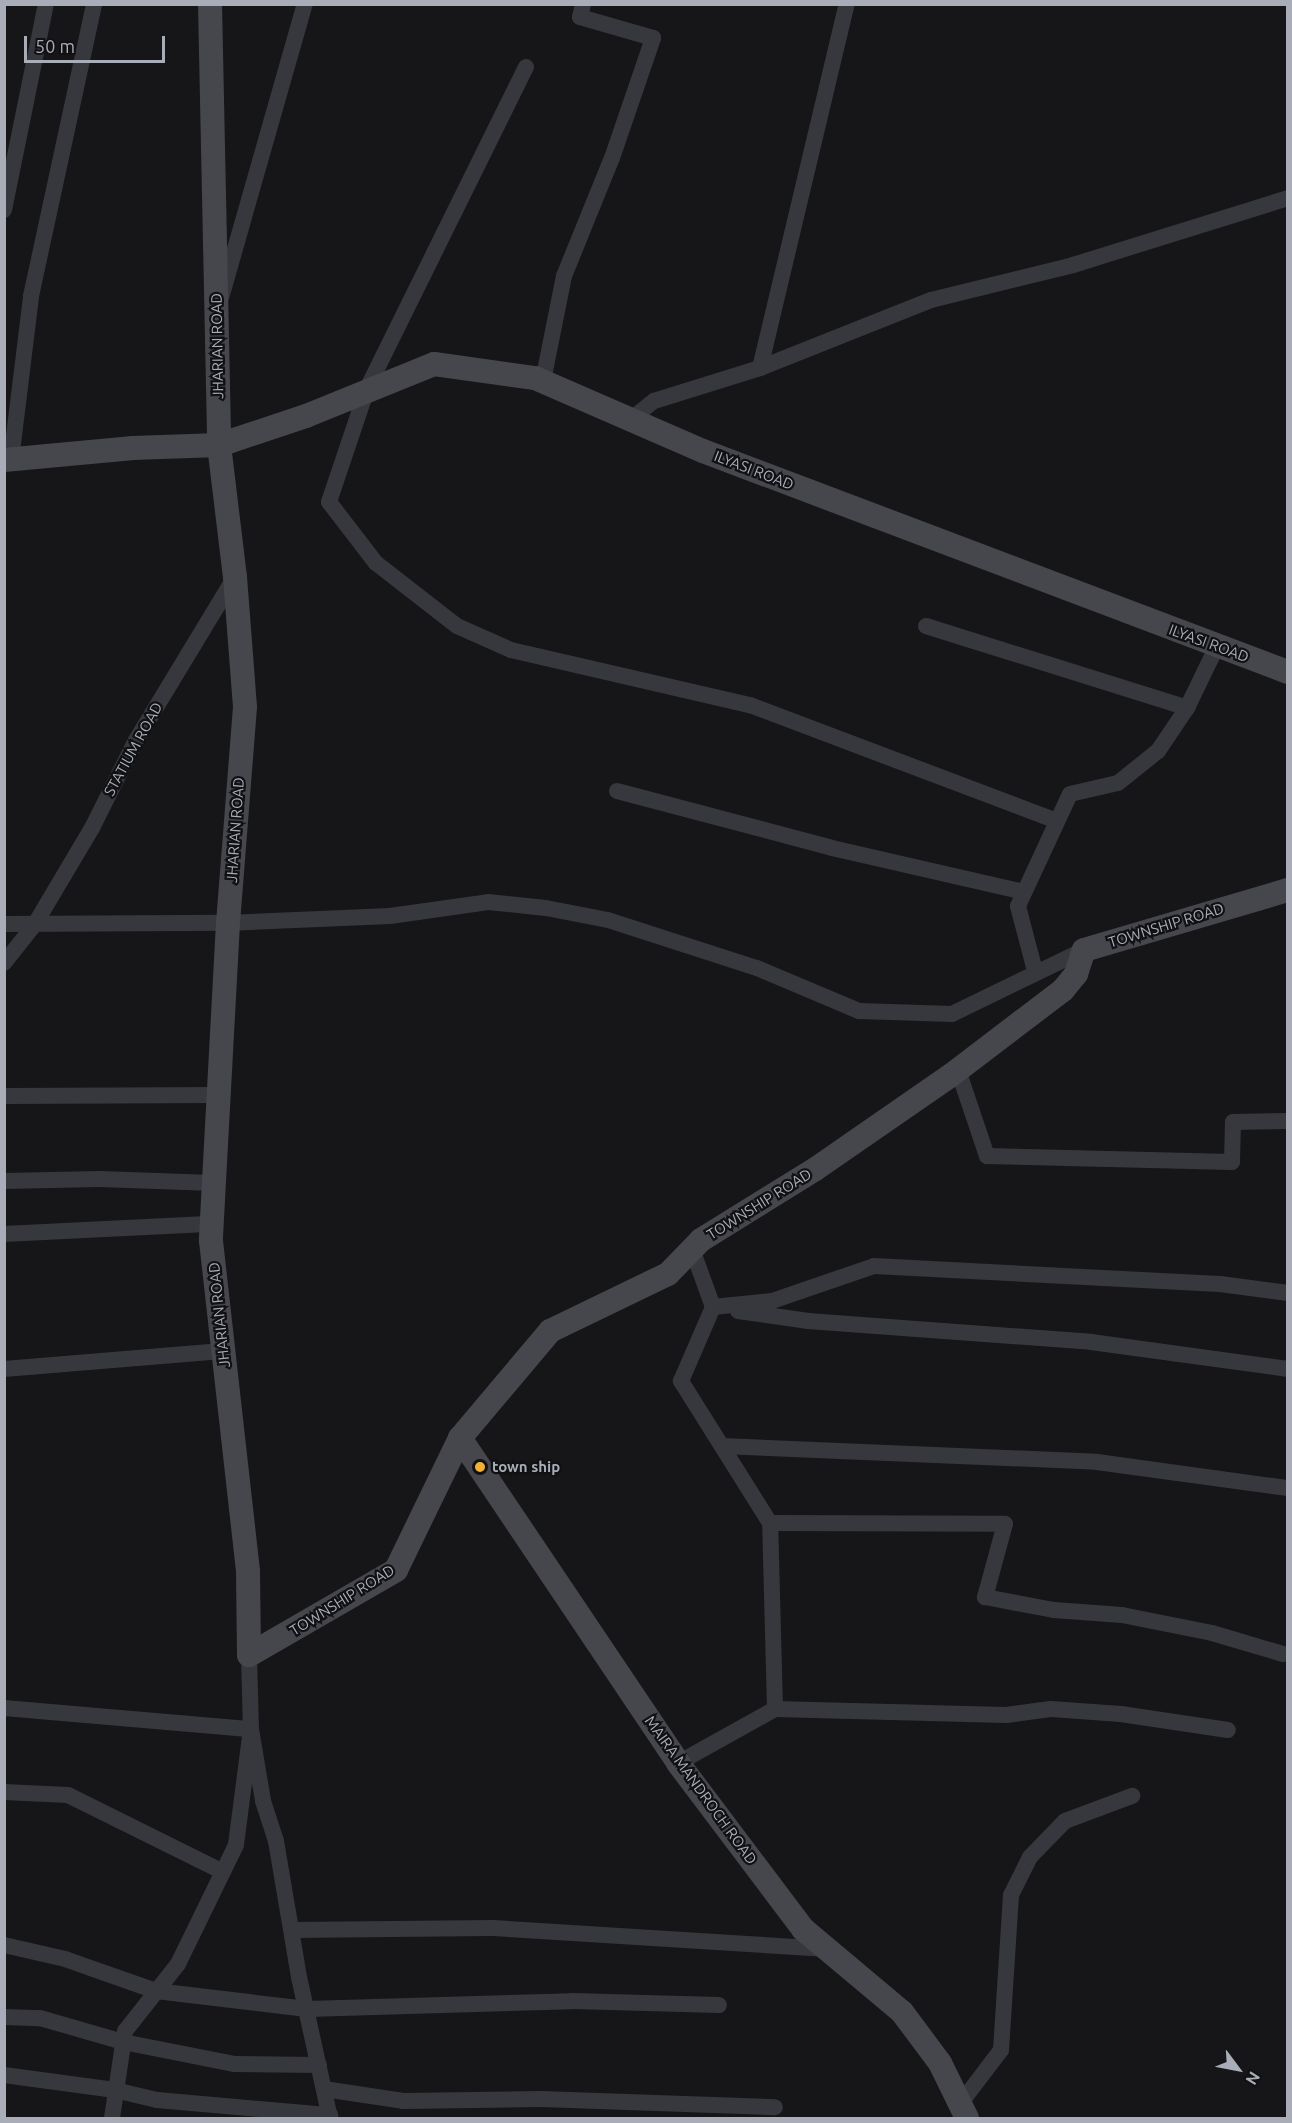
<!DOCTYPE html>
<html>
<head>
<meta charset="utf-8">
<style>
	body { margin:0 }
	#map { position:relative; width:1292px; height:2123px; overflow:hidden; background:#161618; font-family:Ubuntu,sans-serif }
	div>[style] { position:absolute }
	.street>* { height:16px; margin:-8px; padding:0 8px; transform-origin:8px; border-radius:8px; background:#37383d }
	.secondary>* { height:24px; margin:-12px; padding:0 12px; transform-origin:12px; border-radius:12px; background:#45474d }
	.dots>* { width:16px; height:16px; translate:-50% -50%; box-sizing:border-box; border:3px solid #111113; border-radius:50% }
	span { translate:-50% -50%; white-space:nowrap; text-align:center; line-height:1.15; -webkit-text-stroke:4.5px #111113; paint-order:stroke }
	.street-label { font-size:15px; color:#a8adb8 }
	.poi-label { font-size:15px; color:#a8adb8; font-weight:700 }
	.left { translate:0 -50%; text-align:left }
	.frame { position:absolute; inset:0; border:6px solid #a8adb8; pointer-events:none }
	.north { position:absolute; left:1208px; top:2039px; width:60px; height:60px; -webkit-text-stroke:4px #111113; paint-order:stroke; rotate:122deg; font-size:16px; font-weight:700; line-height:24px; text-align:center; color:#a8adb8 }
	.north::after { content:''; display:block; margin:auto; width:21px; height:27px; background:#a8adb8; clip-path:polygon(50% 0,100% 100%,50% 72%,0 100%) }
	.scale { position:absolute; left:24px; top:36px; width:141px; height:27px; box-sizing:border-box; border:3px solid #a8adb8; border-top:0; padding-left:8px; font-size:18px; line-height:21px; white-space:nowrap; color:#a8adb8; -webkit-text-stroke:4px #111113; paint-order:stroke }
</style>
</head>
<body>
<div id="map">
	<div class="street">
		<i style="left:526px;top:67px;width:359px;rotate:116.3deg"></i>
		<i style="left:367px;top:389px;width:119px;rotate:108.6deg"></i>
		<i style="left:329px;top:502px;width:77px;rotate:52.4deg"></i>
		<i style="left:376px;top:563px;width:103px;rotate:37.9deg"></i>
		<i style="left:457px;top:626px;width:59px;rotate:24deg"></i>
		<i style="left:511px;top:650px;width:245px;rotate:13deg"></i>
		<i style="left:750px;top:705px;width:328px;rotate:20.7deg"></i>
		<i style="left:4px;top:210px;width:210px;rotate:-78.5deg"></i>
		<i style="left:221px;top:298px;width:306px;rotate:-74.1deg"></i>
		<i style="left:760px;top:368px;width:374px;rotate:-76.6deg"></i>
		<i style="left:543px;top:381px;width:107px;rotate:-78.7deg"></i>
		<i style="left:564px;top:276px;width:127px;rotate:-67.9deg"></i>
		<i style="left:612px;top:158px;width:127px;rotate:-71.1deg"></i>
		<i style="left:653px;top:38px;width:76px;rotate:-164deg"></i>
		<i style="left:580px;top:17px;width:13px;rotate:-77deg"></i>
		<i style="left:629px;top:421px;width:32px;rotate:-39deg"></i>
		<i style="left:654px;top:401px;width:111px;rotate:-17.3deg"></i>
		<i style="left:760px;top:368px;width:184px;rotate:-21.7deg"></i>
		<i style="left:931px;top:300px;width:146px;rotate:-13.8deg"></i>
		<i style="left:1073px;top:265px;width:225px;rotate:-17.3deg"></i>
		<i style="left:11px;top:460px;width:165px;rotate:-83deg"></i>
		<i style="left:31px;top:296px;width:299px;rotate:-77.8deg"></i>
		<i style="left:926px;top:626px;width:274px;rotate:17.4deg"></i>
		<i style="left:617px;top:791px;width:222px;rotate:14.8deg"></i>
		<i style="left:832px;top:848px;width:197px;rotate:12.9deg"></i>
		<i style="left:4px;top:924px;width:224px;rotate:-0.3deg"></i>
		<i style="left:228px;top:923px;width:162px;rotate:-2.5deg"></i>
		<i style="left:390px;top:916px;width:99px;rotate:-8.1deg"></i>
		<i style="left:488px;top:902px;width:58px;rotate:5.9deg"></i>
		<i style="left:546px;top:908px;width:63px;rotate:11deg"></i>
		<i style="left:608px;top:920px;width:157px;rotate:17.9deg"></i>
		<i style="left:757px;top:968px;width:111px;rotate:22.9deg"></i>
		<i style="left:859px;top:1011px;width:93px;rotate:1.8deg"></i>
		<i style="left:952px;top:1014px;width:147px;rotate:-25.9deg"></i>
		<i style="left:4px;top:963px;width:50px;rotate:-51.5deg"></i>
		<i style="left:35px;top:924px;width:112px;rotate:-59.3deg"></i>
		<i style="left:92px;top:828px;width:96px;rotate:-63.4deg"></i>
		<i style="left:135px;top:742px;width:193px;rotate:-58.8deg"></i>
		<i style="left:1035px;top:971px;width:67px;rotate:-104.7deg"></i>
		<i style="left:1018px;top:906px;width:123px;rotate:-65.1deg"></i>
		<i style="left:1070px;top:794px;width:49px;rotate:-12.9deg"></i>
		<i style="left:1118px;top:783px;width:51px;rotate:-38.7deg"></i>
		<i style="left:1158px;top:751px;width:52px;rotate:-56deg"></i>
		<i style="left:1187px;top:708px;width:69px;rotate:-64.2deg"></i>
		<i style="left:958px;top:1070px;width:91px;rotate:71.4deg"></i>
		<i style="left:987px;top:1156px;width:245px;rotate:1.4deg"></i>
		<i style="left:1232px;top:1162px;width:40px;rotate:-88.6deg"></i>
		<i style="left:1233px;top:1122px;width:55px;rotate:-1deg"></i>
		<i style="left:4px;top:1096px;width:214px;rotate:-0.3deg"></i>
		<i style="left:4px;top:1181px;width:95px;rotate:-1.2deg"></i>
		<i style="left:99px;top:1179px;width:115px;rotate:2deg"></i>
		<i style="left:4px;top:1234px;width:208px;rotate:-2.8deg"></i>
		<i style="left:713px;top:1307px;width:59px;rotate:-5.8deg"></i>
		<i style="left:772px;top:1301px;width:108px;rotate:-18.9deg"></i>
		<i style="left:874px;top:1266px;width:346px;rotate:3deg"></i>
		<i style="left:1220px;top:1284px;width:69px;rotate:7.5deg"></i>
		<i style="left:738px;top:1311px;width:71px;rotate:8.1deg"></i>
		<i style="left:808px;top:1321px;width:284px;rotate:4.2deg"></i>
		<i style="left:1091px;top:1342px;width:199px;rotate:7.8deg"></i>
		<i style="left:4px;top:1369px;width:219px;rotate:-4.7deg"></i>
		<i style="left:722px;top:1446px;width:375px;rotate:2.4deg"></i>
		<i style="left:1097px;top:1462px;width:193px;rotate:7.8deg"></i>
		<i style="left:770px;top:1523px;width:235px;rotate:0.2deg"></i>
		<i style="left:1005px;top:1524px;width:76px;rotate:105.3deg"></i>
		<i style="left:985px;top:1597px;width:70px;rotate:10.7deg"></i>
		<i style="left:1054px;top:1610px;width:68px;rotate:4.2deg"></i>
		<i style="left:1122px;top:1615px;width:92px;rotate:11.3deg"></i>
		<i style="left:1212px;top:1633px;width:74px;rotate:16.5deg"></i>
		<i style="left:249px;top:1655px;width:74px;rotate:88.5deg"></i>
		<i style="left:251px;top:1729px;width:73px;rotate:80.5deg"></i>
		<i style="left:263px;top:1801px;width:42px;rotate:72deg"></i>
		<i style="left:276px;top:1841px;width:138px;rotate:80.4deg"></i>
		<i style="left:299px;top:1977px;width:144px;rotate:77.6deg"></i>
		<i style="left:4px;top:1708px;width:248px;rotate:4.9deg"></i>
		<i style="left:251px;top:1729px;width:117px;rotate:97.4deg"></i>
		<i style="left:236px;top:1845px;width:132px;rotate:116deg"></i>
		<i style="left:178px;top:1964px;width:85px;rotate:128.3deg"></i>
		<i style="left:125px;top:2031px;width:88px;rotate:98.5deg"></i>
		<i style="left:775px;top:1709px;width:231px;rotate:1.5deg"></i>
		<i style="left:1006px;top:1715px;width:45px;rotate:-7.6deg"></i>
		<i style="left:1051px;top:1709px;width:70px;rotate:4.1deg"></i>
		<i style="left:1121px;top:1714px;width:108px;rotate:8.5deg"></i>
		<i style="left:678px;top:1763px;width:111px;rotate:-29.1deg"></i>
		<i style="left:775px;top:1709px;width:186px;rotate:-91.5deg"></i>
		<i style="left:770px;top:1523px;width:168px;rotate:-122.1deg"></i>
		<i style="left:681px;top:1381px;width:81px;rotate:-66.6deg"></i>
		<i style="left:713px;top:1307px;width:62px;rotate:-109.9deg"></i>
		<i style="left:4px;top:1792px;width:64px;rotate:2.7deg"></i>
		<i style="left:68px;top:1795px;width:173px;rotate:26.4deg"></i>
		<i style="left:292px;top:1930px;width:201px;rotate:-0.6deg"></i>
		<i style="left:493px;top:1928px;width:335px;rotate:3.6deg"></i>
		<i style="left:4px;top:1945px;width:63px;rotate:12.9deg"></i>
		<i style="left:65px;top:1959px;width:96px;rotate:19.4deg"></i>
		<i style="left:156px;top:1991px;width:152px;rotate:6.8deg"></i>
		<i style="left:307px;top:2009px;width:265px;rotate:-1.7deg"></i>
		<i style="left:572px;top:2001px;width:147px;rotate:1.6deg"></i>
		<i style="left:4px;top:2017px;width:36px;rotate:2deg"></i>
		<i style="left:40px;top:2018px;width:86px;rotate:16.1deg"></i>
		<i style="left:123px;top:2042px;width:113px;rotate:11.2deg"></i>
		<i style="left:234px;top:2064px;width:85px;rotate:0.7deg"></i>
		<i style="left:4px;top:2075px;width:112px;rotate:7.7deg"></i>
		<i style="left:115px;top:2090px;width:43px;rotate:13.4deg"></i>
		<i style="left:157px;top:2100px;width:174px;rotate:5deg"></i>
		<i style="left:324px;top:2089px;width:80px;rotate:8.6deg"></i>
		<i style="left:403px;top:2101px;width:138px;rotate:-0.8deg"></i>
		<i style="left:541px;top:2099px;width:234px;rotate:2deg"></i>
		<i style="left:960px;top:2104px;width:68px;rotate:-52.8deg"></i>
		<i style="left:1001px;top:2050px;width:155px;rotate:-86.3deg"></i>
		<i style="left:1011px;top:1895px;width:42px;rotate:-63.4deg"></i>
		<i style="left:1030px;top:1857px;width:50px;rotate:-45.8deg"></i>
		<i style="left:1065px;top:1821px;width:72px;rotate:-20.5deg"></i>
	</div>
	<div class="secondary">
		<i style="left:210px;top:4px;width:441px;rotate:88.8deg"></i>
		<i style="left:219px;top:445px;width:133px;rotate:83.1deg"></i>
		<i style="left:235px;top:577px;width:130px;rotate:85.6deg"></i>
		<i style="left:245px;top:707px;width:217px;rotate:94.5deg"></i>
		<i style="left:228px;top:923px;width:318px;rotate:93.1deg"></i>
		<i style="left:211px;top:1241px;width:333px;rotate:83.6deg"></i>
		<i style="left:248px;top:1572px;width:83px;rotate:89.3deg"></i>
		<i style="left:249px;top:1655px;width:170px;rotate:-30deg"></i>
		<i style="left:396px;top:1570px;width:147px;rotate:-64.1deg"></i>
		<i style="left:460px;top:1438px;width:140px;rotate:-49.9deg"></i>
		<i style="left:550px;top:1331px;width:131px;rotate:-25.8deg"></i>
		<i style="left:668px;top:1274px;width:47px;rotate:-45.9deg"></i>
		<i style="left:701px;top:1240px;width:133px;rotate:-31.8deg"></i>
		<i style="left:814px;top:1170px;width:165px;rotate:-34.7deg"></i>
		<i style="left:950px;top:1076px;width:142px;rotate:-37.3deg"></i>
		<i style="left:1063px;top:990px;width:21px;rotate:-51deg"></i>
		<i style="left:1076px;top:974px;width:25px;rotate:-72deg"></i>
		<i style="left:1084px;top:950px;width:213px;rotate:-16.4deg"></i>
		<i style="left:4px;top:460px;width:130px;rotate:-5.3deg"></i>
		<i style="left:133px;top:448px;width:86px;rotate:-2deg"></i>
		<i style="left:219px;top:445px;width:92px;rotate:-18.4deg"></i>
		<i style="left:306px;top:416px;width:138px;rotate:-22.1deg"></i>
		<i style="left:434px;top:364px;width:102px;rotate:7.9deg"></i>
		<i style="left:535px;top:378px;width:183px;rotate:23.5deg"></i>
		<i style="left:703px;top:451px;width:625px;rotate:20.7deg"></i>
		<i style="left:460px;top:1438px;width:391px;rotate:56.1deg"></i>
		<i style="left:678px;top:1763px;width:208px;rotate:53deg"></i>
		<i style="left:803px;top:1929px;width:129px;rotate:40deg"></i>
		<i style="left:902px;top:2012px;width:64px;rotate:53.3deg"></i>
		<i style="left:940px;top:2063px;width:61px;rotate:63.9deg"></i>
	</div>
	<div class="dots">
		<i style="left:480px;top:1467px;background:#f2b134"></i>
	</div>
	<div class="street-label">
		<span style="left:217px;top:346px;rotate:-91deg">JHARIAN ROAD</span>
		<span style="left:754px;top:470px;rotate:21deg">ILYASI ROAD</span>
		<span style="left:1209px;top:643px;rotate:20deg">ILYASI ROAD</span>
		<span style="left:133px;top:749px;rotate:-61deg">STATIUM ROAD</span>
		<span style="left:235px;top:830px;rotate:-86deg">JHARIAN ROAD</span>
		<span style="left:1166px;top:925px;rotate:-17deg">TOWNSHIP ROAD</span>
		<span style="left:759px;top:1204px;rotate:-32deg">TOWNSHIP ROAD</span>
		<span style="left:219px;top:1315px;rotate:-96deg">JHARIAN ROAD</span>
		<span style="left:342px;top:1600px;rotate:-32deg">TOWNSHIP ROAD</span>
		<span style="left:701px;top:1790px;rotate:54deg">MAIRA MANDROCH ROAD</span>
	</div>
	<div class="poi-label">
		<span class="left" style="left:492px;top:1467px">town ship</span>
	</div>
	<div class="frame"></div>
	<div class="north">N</div>
	<div class="scale">50 m</div>
</div>
</body>
</html>
